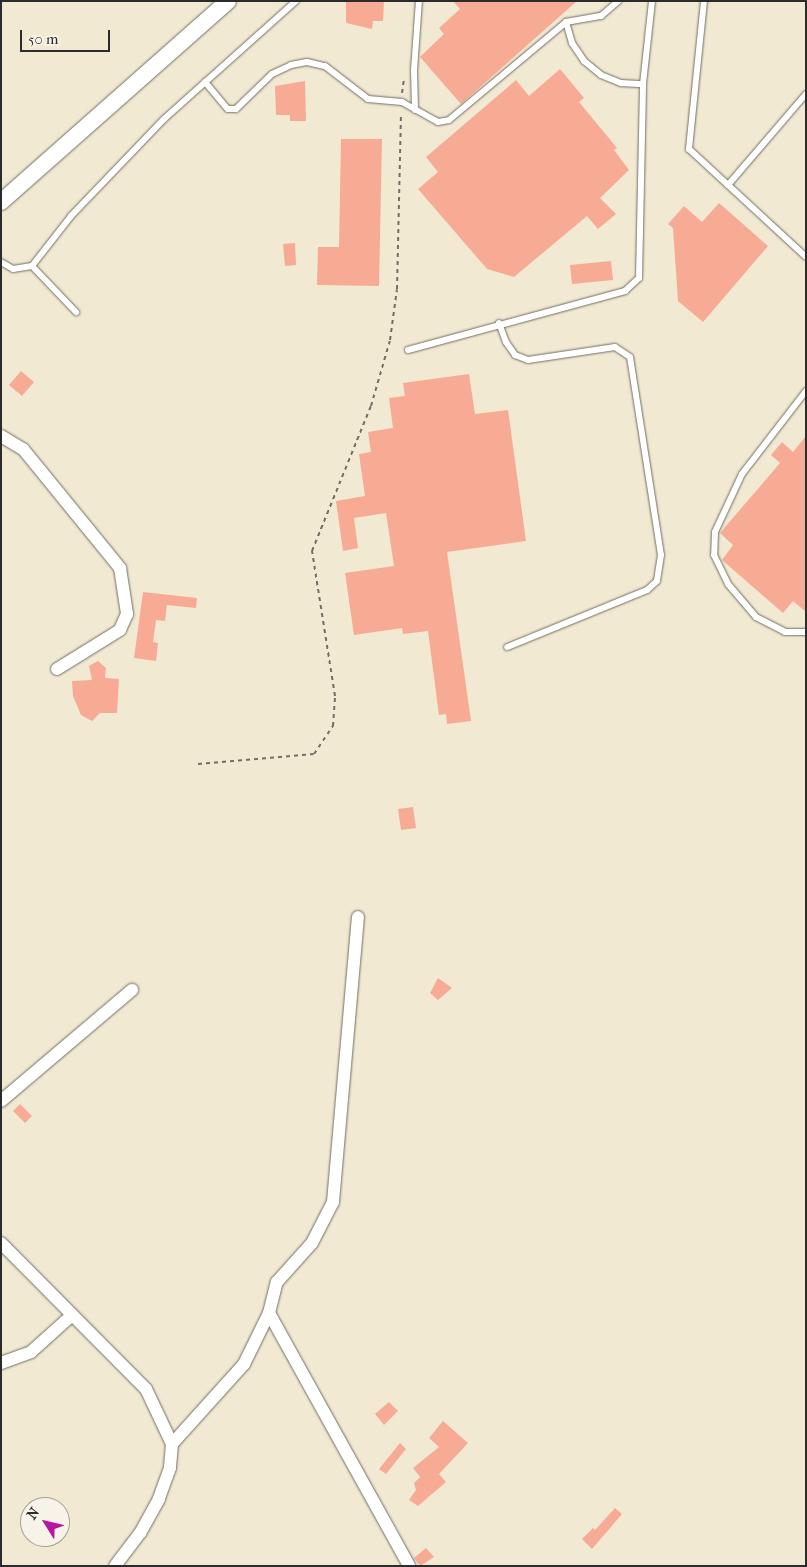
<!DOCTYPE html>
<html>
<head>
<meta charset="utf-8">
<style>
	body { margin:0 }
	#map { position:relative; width:807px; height:1567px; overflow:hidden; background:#f1e9d2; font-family:"IM FELL French Canon",serif }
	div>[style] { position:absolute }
	.building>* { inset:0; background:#f7ab95 }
	.path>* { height:2px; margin-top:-1px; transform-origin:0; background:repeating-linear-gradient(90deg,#706e65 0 4px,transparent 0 8px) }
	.roads { filter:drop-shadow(0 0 1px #706e65) drop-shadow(0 0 1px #706e65) }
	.service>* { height:6px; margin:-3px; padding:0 3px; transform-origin:3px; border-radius:3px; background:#fff }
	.minor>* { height:12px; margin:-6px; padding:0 6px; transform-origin:6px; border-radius:6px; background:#fff }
	.tertiary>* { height:16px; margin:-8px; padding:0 8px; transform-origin:8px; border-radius:8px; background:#fff }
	span { translate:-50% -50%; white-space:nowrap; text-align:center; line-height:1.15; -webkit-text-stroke:4px #f7f3e8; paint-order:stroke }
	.frame { position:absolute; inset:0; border:2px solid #2b2b2b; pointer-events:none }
	.north { position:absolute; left:20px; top:1497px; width:50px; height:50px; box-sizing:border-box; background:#f7f3e8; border:1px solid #a5a39c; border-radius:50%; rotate:306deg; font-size:14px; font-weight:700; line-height:20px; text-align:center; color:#2b2b2b }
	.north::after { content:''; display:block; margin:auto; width:18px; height:22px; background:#b5179e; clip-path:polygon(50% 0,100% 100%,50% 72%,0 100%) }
	.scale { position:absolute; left:20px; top:30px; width:90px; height:22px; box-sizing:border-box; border:2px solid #2b2b2b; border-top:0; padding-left:6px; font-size:15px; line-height:18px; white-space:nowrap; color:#2b2b2b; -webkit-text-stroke:4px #f7f3e8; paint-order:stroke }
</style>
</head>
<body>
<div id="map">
	<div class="building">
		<i style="clip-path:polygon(346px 1px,384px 1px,383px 21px,373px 21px,372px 29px,346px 23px)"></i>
		<i style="clip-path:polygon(453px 1px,577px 1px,461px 104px,420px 57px,444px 34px,439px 28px,460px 9px)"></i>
		<i style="clip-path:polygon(560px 69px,584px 98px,579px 102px,617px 148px,614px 150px,629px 170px,600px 198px,616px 214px,598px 229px,587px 216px,514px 277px,487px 269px,418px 189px,438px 172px,426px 157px,516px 80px,529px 96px)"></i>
		<i style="clip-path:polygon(305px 81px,306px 121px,290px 121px,290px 115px,276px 115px,275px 86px)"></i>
		<i style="clip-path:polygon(341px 139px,382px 139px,379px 286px,317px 285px,318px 247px,339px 247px)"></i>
		<i style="clip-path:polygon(719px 203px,768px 246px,703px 322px,678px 301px,673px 228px,668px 224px,684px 206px,702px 222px)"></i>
		<i style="clip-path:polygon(295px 243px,296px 265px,285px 266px,283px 244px)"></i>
		<i style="clip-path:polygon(611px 261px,613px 280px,572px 284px,570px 265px)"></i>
		<i style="clip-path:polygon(21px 371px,34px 382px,22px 396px,9px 385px)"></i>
		<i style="clip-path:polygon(469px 374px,475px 414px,508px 410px,526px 541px,447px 552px,471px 721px,447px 724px,446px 714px,439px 715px,428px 631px,403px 634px,402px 628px,354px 635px,345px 573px,394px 566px,386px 513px,354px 518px,358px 548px,343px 551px,336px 501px,365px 496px,359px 454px,371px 452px,368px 432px,393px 428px,389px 398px,405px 396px,403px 383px)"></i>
		<i style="clip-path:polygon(806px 436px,806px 612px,793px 601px,783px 613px,722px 560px,733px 545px,720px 533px,780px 463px,771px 455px,782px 442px,793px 452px)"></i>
		<i style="clip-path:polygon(143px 592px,197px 598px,196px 608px,167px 605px,165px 621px,156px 620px,153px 642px,158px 643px,156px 661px,134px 658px)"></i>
		<i style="clip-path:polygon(98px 661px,106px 668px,105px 678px,119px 679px,117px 713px,100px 713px,92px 721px,81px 715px,73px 696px,72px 681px,92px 680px,89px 666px)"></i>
		<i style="clip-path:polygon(413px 807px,416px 828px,401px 830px,398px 809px)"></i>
		<i style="clip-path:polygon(438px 978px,452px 988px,438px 1000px,430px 993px)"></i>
		<i style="clip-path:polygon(20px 1104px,32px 1116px,25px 1123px,13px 1111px)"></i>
		<i style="clip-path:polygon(389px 1402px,398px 1411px,384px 1425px,375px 1414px)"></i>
		<i style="clip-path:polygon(443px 1421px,468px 1443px,439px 1474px,446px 1482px,418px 1506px,409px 1500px,416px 1490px,414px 1483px,420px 1477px,413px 1468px,439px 1447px,429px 1438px)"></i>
		<i style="clip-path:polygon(400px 1443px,406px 1449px,386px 1474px,379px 1469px)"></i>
		<i style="clip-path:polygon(615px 1508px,622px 1514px,592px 1549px,582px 1539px,593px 1528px,595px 1530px)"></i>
		<i style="clip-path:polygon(426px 1548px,434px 1557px,420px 1566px,414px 1558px)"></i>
	</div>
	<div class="path">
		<i style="left:402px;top:93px;width:15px;rotate:-82deg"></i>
		<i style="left:198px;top:764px;width:116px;rotate:-4.9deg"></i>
		<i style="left:314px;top:754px;width:34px;rotate:-56deg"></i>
		<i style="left:333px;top:726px;width:30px;rotate:-86deg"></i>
		<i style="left:335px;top:696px;width:147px;rotate:-99deg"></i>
		<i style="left:312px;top:551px;width:157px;rotate:-67.9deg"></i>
		<i style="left:371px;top:406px;width:69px;rotate:-73.9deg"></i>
		<i style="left:390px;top:340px;width:51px;rotate:-82.2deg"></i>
		<i style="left:397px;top:289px;width:176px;rotate:-88.7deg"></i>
	</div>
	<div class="roads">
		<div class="service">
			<i style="left:704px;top:1px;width:149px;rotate:95.8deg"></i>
			<i style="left:689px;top:149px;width:159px;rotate:42.7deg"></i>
			<i style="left:566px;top:22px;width:22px;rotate:74deg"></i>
			<i style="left:572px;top:43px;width:22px;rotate:56deg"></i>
			<i style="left:584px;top:61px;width:22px;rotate:39deg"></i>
			<i style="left:601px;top:75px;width:22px;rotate:22deg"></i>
			<i style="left:621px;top:83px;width:22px;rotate:3deg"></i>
			<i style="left:205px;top:82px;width:35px;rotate:50deg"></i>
			<i style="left:228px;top:109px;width:8px"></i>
			<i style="left:236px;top:109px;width:50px;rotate:-44.2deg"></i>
			<i style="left:272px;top:74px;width:21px;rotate:-25deg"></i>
			<i style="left:291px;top:65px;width:16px;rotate:-11deg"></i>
			<i style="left:307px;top:62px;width:18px;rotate:13deg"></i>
			<i style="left:325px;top:66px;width:54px;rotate:37.5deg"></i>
			<i style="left:368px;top:99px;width:34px;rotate:5deg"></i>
			<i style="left:402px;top:102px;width:41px;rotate:29.1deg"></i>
			<i style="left:438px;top:122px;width:11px;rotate:-10deg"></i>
			<i style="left:449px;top:120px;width:153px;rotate:-39.9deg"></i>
			<i style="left:566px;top:22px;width:36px;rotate:-10deg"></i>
			<i style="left:601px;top:16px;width:23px;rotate:-41deg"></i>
			<i style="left:415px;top:110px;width:40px;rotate:-91.4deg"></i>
			<i style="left:414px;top:70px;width:69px;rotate:-85.9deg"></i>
			<i style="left:728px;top:185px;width:120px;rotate:-49.4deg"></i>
			<i style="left:1px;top:262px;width:14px;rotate:30deg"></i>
			<i style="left:13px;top:269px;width:19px;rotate:-9deg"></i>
			<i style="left:32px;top:266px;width:63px;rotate:-52deg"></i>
			<i style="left:71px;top:216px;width:134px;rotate:-46.2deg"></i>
			<i style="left:164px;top:119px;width:177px;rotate:-41.8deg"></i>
			<i style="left:32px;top:266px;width:64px;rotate:46.3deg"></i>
			<i style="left:499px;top:323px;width:20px;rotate:70deg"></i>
			<i style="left:506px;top:342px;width:16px;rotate:55deg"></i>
			<i style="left:515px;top:355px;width:14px;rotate:21deg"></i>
			<i style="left:528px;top:360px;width:88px;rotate:-8.5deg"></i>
			<i style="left:615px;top:347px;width:18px;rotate:34deg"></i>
			<i style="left:630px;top:357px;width:200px;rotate:81.1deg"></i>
			<i style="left:661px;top:555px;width:26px;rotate:99deg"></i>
			<i style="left:657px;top:581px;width:13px;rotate:138deg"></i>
			<i style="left:647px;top:590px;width:151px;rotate:157.8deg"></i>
			<i style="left:408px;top:350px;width:225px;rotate:-15.2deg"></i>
			<i style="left:625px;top:291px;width:19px;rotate:-43deg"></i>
			<i style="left:639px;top:278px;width:194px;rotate:-88.8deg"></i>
			<i style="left:643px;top:84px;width:83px;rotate:-83.8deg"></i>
			<i style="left:806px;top:391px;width:105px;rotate:127.6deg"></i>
			<i style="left:742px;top:474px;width:64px;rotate:115deg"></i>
			<i style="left:715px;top:532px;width:23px;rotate:92deg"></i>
			<i style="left:714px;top:555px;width:32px;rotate:64deg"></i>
			<i style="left:728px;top:584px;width:43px;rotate:49.7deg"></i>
			<i style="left:756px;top:617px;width:33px;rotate:27deg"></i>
			<i style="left:785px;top:632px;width:21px"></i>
		</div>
		<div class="minor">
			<i style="left:1px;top:436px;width:26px;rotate:31deg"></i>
			<i style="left:23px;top:449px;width:154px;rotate:50.8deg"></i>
			<i style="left:120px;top:568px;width:47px;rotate:81.3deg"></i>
			<i style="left:127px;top:614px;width:17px;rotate:114deg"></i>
			<i style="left:120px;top:630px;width:74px;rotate:148.2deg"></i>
			<i style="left:1px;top:1101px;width:172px;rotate:-40.3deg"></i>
			<i style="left:1px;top:1243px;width:206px;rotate:45.2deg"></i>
			<i style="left:146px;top:1389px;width:61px;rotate:64.7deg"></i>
			<i style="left:172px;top:1444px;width:24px;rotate:95deg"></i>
			<i style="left:170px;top:1468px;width:33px;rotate:110deg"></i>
			<i style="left:159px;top:1499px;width:39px;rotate:119deg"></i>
			<i style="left:140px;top:1533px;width:41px;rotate:127.1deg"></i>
			<i style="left:269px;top:1313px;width:289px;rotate:61deg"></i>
			<i style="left:1px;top:1363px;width:32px;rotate:-20deg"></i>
			<i style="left:31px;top:1352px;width:54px;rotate:-42deg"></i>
			<i style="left:172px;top:1444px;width:108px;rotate:-48deg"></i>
			<i style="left:244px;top:1364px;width:57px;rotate:-63.9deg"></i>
			<i style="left:269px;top:1313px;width:32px;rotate:-76deg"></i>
			<i style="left:277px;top:1282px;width:52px;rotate:-48.1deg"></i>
			<i style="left:312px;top:1243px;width:46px;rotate:-62.9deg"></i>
			<i style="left:333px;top:1202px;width:286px;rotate:-85deg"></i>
		</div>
		<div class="tertiary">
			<i style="left:1px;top:202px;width:303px;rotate:-41.5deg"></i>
		</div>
	</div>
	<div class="frame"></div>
	<div class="north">N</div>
	<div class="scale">50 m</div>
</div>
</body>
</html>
